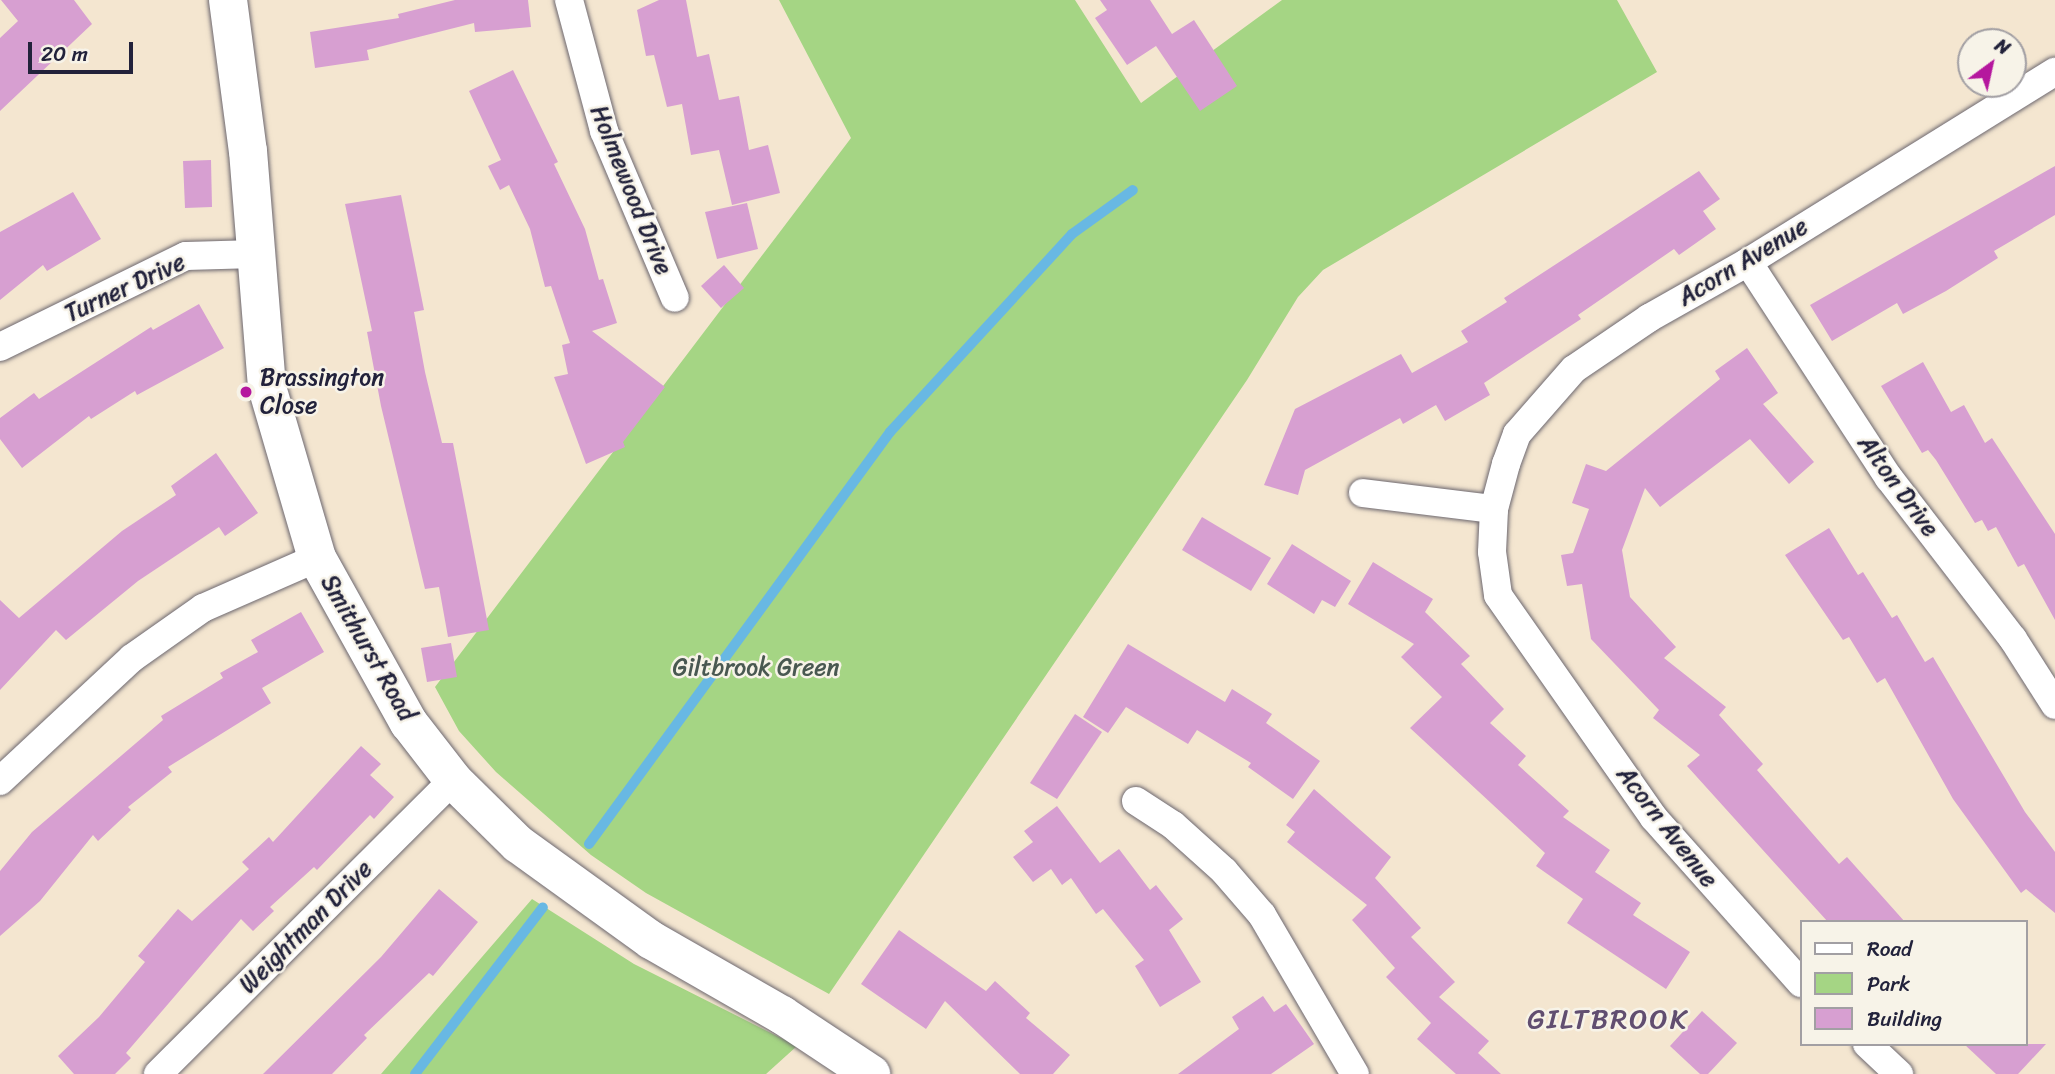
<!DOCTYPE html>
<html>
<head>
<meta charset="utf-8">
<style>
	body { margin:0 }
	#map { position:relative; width:2055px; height:1074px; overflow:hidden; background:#f4e6d0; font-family:Sriracha,sans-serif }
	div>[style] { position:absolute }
	.green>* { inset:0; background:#a5d584 }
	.stream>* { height:10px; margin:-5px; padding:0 5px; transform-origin:5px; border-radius:5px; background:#68b8e3 }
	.building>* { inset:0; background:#d79fd1 }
	.roads { filter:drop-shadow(0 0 2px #6c676f) drop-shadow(0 0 2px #6c676f) }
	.street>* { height:28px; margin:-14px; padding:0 14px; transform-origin:14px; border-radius:14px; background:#fff }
	.secondary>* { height:38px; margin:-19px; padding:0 19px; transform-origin:19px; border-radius:19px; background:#fff }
	.dots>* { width:19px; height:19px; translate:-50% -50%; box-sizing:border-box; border:4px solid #f7f3e8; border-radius:50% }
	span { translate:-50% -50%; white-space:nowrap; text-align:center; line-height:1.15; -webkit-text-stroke:5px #f7f3e8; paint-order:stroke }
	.street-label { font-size:24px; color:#22223b }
	.poi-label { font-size:24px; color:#22223b }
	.left { translate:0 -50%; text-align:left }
	.park-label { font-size:24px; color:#495851 }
	.quarter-label { font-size:28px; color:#614e70; letter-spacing:2px }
	.legend { position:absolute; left:1800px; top:920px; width:228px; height:126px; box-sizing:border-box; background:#f7f3e8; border:2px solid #a29fa3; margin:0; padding:9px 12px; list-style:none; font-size:21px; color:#22223b }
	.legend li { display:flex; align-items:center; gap:14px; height:35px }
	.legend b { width:35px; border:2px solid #a29fa3 }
	.north { position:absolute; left:1957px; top:28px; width:70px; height:70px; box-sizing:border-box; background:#f7f3e8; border:2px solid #a29fa3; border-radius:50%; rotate:33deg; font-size:19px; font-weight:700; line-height:28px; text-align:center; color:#22223b }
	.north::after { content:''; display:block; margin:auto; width:24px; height:32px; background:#b5179e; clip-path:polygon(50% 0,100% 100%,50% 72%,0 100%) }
	.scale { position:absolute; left:28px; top:42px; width:105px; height:32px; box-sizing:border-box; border:4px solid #22223b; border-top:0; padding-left:9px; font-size:21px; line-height:24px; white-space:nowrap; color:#22223b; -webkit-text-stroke:5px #f7f3e8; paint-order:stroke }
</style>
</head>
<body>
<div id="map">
	<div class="green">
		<i style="clip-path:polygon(779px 0,1075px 0,1141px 103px,1282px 0,1617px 0,1657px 72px,1323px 270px,1298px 297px,1247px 380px,829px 994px,646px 893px,591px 855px,496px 772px,459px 731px,435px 687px,851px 138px)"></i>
		<i style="clip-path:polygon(532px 899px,634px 964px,797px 1046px,766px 1074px,381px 1074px)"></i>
	</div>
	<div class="stream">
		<i style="left:589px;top:844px;width:510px;rotate:-53.85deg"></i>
		<i style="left:890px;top:432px;width:269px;rotate:-47.4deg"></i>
		<i style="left:1072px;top:234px;width:75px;rotate:-35.8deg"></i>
		<i style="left:415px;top:1074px;width:210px;rotate:-52.5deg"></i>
	</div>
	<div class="building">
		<i style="clip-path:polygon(1px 0,74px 0,92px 24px,0 111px,0 38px,18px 21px)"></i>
		<i style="clip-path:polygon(455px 0,528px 0,531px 27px,475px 32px,474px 23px,367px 50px,369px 60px,315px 68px,310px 32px,399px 18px,398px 14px)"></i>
		<i style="clip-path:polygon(659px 0,686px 0,697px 57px,709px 54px,719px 100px,739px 96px,749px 150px,768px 145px,780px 193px,732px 205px,719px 150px,691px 155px,682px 104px,667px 107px,654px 55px,646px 56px,637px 10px)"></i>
		<i style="clip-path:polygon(1100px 0,1150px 0,1172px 34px,1194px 20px,1237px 86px,1200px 111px,1156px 46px,1127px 65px,1095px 18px,1107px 10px)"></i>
		<i style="clip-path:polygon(513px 70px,558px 162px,554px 164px,585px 229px,599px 280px,603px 279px,617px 323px,592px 331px,665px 387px,623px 442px,625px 447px,586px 464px,554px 377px,568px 374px,562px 345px,570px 343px,551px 286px,545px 287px,530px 229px,509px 185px,500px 190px,488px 166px,501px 160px,469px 91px)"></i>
		<i style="clip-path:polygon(211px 160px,212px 207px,185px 208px,183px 161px)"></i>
		<i style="clip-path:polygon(2055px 166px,2055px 215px,1994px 251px,1998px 258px,1946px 291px,1903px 314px,1897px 303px,1832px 341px,1810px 305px)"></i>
		<i style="clip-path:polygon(1699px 171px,1720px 199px,1703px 211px,1716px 229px,1679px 255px,1674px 249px,1578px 315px,1581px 319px,1484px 383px,1490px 395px,1445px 421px,1436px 405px,1403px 424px,1400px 418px,1305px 470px,1298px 495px,1264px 485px,1295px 409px,1401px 354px,1412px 373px,1468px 342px,1461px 331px,1507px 302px,1504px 298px)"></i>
		<i style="clip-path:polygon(73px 192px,101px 239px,47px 271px,43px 265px,0 300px,0 232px)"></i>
		<i style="clip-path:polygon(401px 195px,424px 310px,414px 312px,425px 372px,442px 443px,453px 443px,489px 630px,448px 637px,439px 587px,425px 589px,381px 406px,367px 332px,372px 331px,345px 204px)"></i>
		<i style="clip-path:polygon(747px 203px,758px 249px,717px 259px,705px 212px)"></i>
		<i style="clip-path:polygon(724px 265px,744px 288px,721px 308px,701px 286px)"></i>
		<i style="clip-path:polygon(199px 304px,224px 348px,137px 395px,135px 391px,91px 419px,89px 416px,22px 468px,0 439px,0 418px,34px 393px,39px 399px,151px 327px,153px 330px)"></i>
		<i style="clip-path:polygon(1747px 348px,1778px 393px,1763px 404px,1814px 462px,1789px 484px,1750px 439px,1660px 507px,1645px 488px,1622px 550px,1630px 597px,1676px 647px,1664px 658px,1726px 707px,1719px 715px,1763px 764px,1757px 770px,1839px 864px,1847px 857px,1905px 922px,1828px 922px,1687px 766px,1700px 755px,1653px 718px,1659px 710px,1591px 639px,1582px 584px,1567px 586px,1561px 555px,1573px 553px,1589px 509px,1572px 503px,1586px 464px,1606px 471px,1720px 379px,1715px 371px)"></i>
		<i style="clip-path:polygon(1923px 362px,1951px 412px,1964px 405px,1985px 443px,1992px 438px,2055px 534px,2055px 620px,2024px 564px,2018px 567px,1996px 527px,1988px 531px,1982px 520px,1975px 523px,1936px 460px,1928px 450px,1922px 453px,1881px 386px)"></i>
		<i style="clip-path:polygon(216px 453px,258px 513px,225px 536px,219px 527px,138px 581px,66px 640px,56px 630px,0 690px,0 600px,19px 618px,122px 531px,176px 495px,171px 486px)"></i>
		<i style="clip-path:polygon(1202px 517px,1271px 558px,1251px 591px,1182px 550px)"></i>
		<i style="clip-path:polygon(1829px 528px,1858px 575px,1863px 572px,1892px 618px,1897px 615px,1925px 662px,1933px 657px,2025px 812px,2055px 852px,2055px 913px,2026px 889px,2021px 893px,1953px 799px,1885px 678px,1877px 683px,1849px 637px,1843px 640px,1785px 555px)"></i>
		<i style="clip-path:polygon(1292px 544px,1351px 581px,1335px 607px,1322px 600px,1314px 614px,1267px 584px)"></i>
		<i style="clip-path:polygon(1373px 562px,1433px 599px,1425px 612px,1470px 656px,1461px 664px,1504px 709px,1490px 723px,1526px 756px,1518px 765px,1569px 811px,1563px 817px,1610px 850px,1595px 872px,1641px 903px,1633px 915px,1690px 952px,1666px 989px,1567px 923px,1583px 899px,1536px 866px,1545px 853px,1410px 728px,1442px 697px,1401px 657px,1414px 644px,1348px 604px)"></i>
		<i style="clip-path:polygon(301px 612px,324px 652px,262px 688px,271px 703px,168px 767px,172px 772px,128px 807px,131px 810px,98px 841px,93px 835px,40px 901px,0 936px,0 871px,32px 832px,163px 720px,161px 716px,223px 678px,220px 673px,258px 652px,251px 640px)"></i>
		<i style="clip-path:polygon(451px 643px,457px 677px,427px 682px,421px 648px)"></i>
		<i style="clip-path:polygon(1128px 644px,1225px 702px,1232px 689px,1272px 714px,1266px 723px,1320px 761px,1293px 799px,1248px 767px,1251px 763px,1197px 730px,1188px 744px,1126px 707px,1108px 733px,1083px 717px)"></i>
		<i style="clip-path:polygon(1075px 714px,1102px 732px,1057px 799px,1030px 783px)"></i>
		<i style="clip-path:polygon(361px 746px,381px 764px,370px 775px,394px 797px,374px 819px,370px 815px,317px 870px,314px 867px,270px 907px,274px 911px,253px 931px,241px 919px,126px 1053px,131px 1058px,115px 1074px,74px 1074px,58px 1056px,99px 1017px,145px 962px,138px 956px,178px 909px,192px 921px,249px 869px,242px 862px,269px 837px,273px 842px)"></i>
		<i style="clip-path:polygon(1314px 789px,1391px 857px,1375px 878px,1421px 928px,1411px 937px,1455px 982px,1439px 997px,1489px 1041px,1478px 1053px,1501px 1074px,1456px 1074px,1417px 1039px,1431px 1023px,1386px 977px,1395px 968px,1352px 920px,1367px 905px,1287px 842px,1295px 832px,1286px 825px)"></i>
		<i style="clip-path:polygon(1057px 806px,1100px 863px,1119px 849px,1150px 890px,1156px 885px,1183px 919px,1169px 930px,1201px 982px,1160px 1007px,1135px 966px,1144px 960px,1103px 909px,1096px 914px,1071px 878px,1062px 885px,1051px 869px,1033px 882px,1013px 857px,1033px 842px,1024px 831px)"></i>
		<i style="clip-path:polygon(439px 889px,478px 922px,433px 976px,429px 973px,364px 1035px,367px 1038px,332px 1074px,263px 1074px,381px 957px)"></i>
		<i style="clip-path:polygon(899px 930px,986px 991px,995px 981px,1030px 1013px,1026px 1018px,1070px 1055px,1053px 1074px,1020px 1074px,945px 1001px,926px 1029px,861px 984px)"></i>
		<i style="clip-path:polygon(1263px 996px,1274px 1012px,1286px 1004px,1314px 1044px,1271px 1074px,1178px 1074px,1239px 1029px,1232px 1017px)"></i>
		<i style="clip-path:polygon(1702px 1011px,1737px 1043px,1708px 1074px,1700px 1074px,1670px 1046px)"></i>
		<i style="clip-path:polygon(1964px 1044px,2046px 1044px,2018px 1074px,1996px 1074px)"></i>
	</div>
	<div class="roads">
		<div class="street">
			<i style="left:569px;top:0;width:136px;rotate:75deg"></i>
			<i style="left:604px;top:131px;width:181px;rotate:67deg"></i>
			<i style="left:1748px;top:262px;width:258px;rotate:56.9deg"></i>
			<i style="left:1889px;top:478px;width:203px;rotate:52.4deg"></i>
			<i style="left:2013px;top:639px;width:78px;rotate:57.5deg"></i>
			<i style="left:0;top:347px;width:207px;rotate:-26.1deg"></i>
			<i style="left:186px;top:256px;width:70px;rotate:-1.6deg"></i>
			<i style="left:1363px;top:493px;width:132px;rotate:7deg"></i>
			<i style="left:0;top:781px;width:180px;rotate:-43deg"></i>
			<i style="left:132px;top:658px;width:87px;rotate:-35.2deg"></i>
			<i style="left:203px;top:608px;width:124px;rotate:-23.7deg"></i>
			<i style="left:1136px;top:801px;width:44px;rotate:33deg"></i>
			<i style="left:1173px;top:825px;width:69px;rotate:42deg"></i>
			<i style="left:1224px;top:871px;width:58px;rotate:49.2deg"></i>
			<i style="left:1262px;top:915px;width:184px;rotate:59.7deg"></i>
			<i style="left:1801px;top:983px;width:221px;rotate:-131.7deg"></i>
			<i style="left:1654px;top:818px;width:272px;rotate:-125deg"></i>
			<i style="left:1498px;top:595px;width:43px;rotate:-97.9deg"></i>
			<i style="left:1492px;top:552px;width:43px;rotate:-87.3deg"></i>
			<i style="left:1494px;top:509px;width:47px;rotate:-75.1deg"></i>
			<i style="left:1506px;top:464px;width:32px;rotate:-70deg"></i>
			<i style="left:1517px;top:434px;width:86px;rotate:-48.8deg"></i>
			<i style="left:1574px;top:369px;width:91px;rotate:-34.2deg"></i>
			<i style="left:1649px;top:318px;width:114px;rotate:-29.5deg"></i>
			<i style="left:1748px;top:262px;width:361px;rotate:-31.8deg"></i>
			<i style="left:1867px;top:1044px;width:44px;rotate:43.2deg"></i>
			<i style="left:158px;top:1074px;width:416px;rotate:-44.9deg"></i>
		</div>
		<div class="secondary">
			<i style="left:228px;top:0;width:152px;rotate:82.5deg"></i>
			<i style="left:248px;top:151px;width:237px;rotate:85.4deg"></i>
			<i style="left:267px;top:387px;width:178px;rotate:73.7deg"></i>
			<i style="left:317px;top:558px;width:189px;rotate:60.9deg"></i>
			<i style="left:409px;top:723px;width:72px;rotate:52.3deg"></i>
			<i style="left:453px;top:780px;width:91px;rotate:44.6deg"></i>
			<i style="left:518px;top:844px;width:164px;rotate:35.8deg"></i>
			<i style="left:651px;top:940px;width:151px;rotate:29.8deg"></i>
			<i style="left:782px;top:1015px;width:107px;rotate:33.5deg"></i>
		</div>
	</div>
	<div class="dots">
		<i style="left:246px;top:392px;background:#b5179e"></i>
	</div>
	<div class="street-label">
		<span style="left:631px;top:190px;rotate:68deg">Holmewood Drive</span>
		<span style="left:1743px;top:262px;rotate:-31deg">Acorn Avenue</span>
		<span style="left:125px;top:288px;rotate:-25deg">Turner Drive</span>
		<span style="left:1898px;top:486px;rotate:54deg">Alton Drive</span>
		<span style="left:368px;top:648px;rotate:60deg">Smithurst Road</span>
		<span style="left:1667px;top:827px;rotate:52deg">Acorn Avenue</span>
		<span style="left:306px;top:927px;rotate:-45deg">Weightman Drive</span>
	</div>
	<div class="poi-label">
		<span class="left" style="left:260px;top:392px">Brassington<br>Close</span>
	</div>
	<div class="park-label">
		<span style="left:756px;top:668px">Giltbrook Green</span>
	</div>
	<div class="quarter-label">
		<span style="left:1608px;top:1019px">GILTBROOK</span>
	</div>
	<ul class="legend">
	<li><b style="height:9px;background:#fff"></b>Road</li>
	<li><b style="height:19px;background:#a5d584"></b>Park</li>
	<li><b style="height:19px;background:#d79fd1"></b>Building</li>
	</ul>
	<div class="north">N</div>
	<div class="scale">20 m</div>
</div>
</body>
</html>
